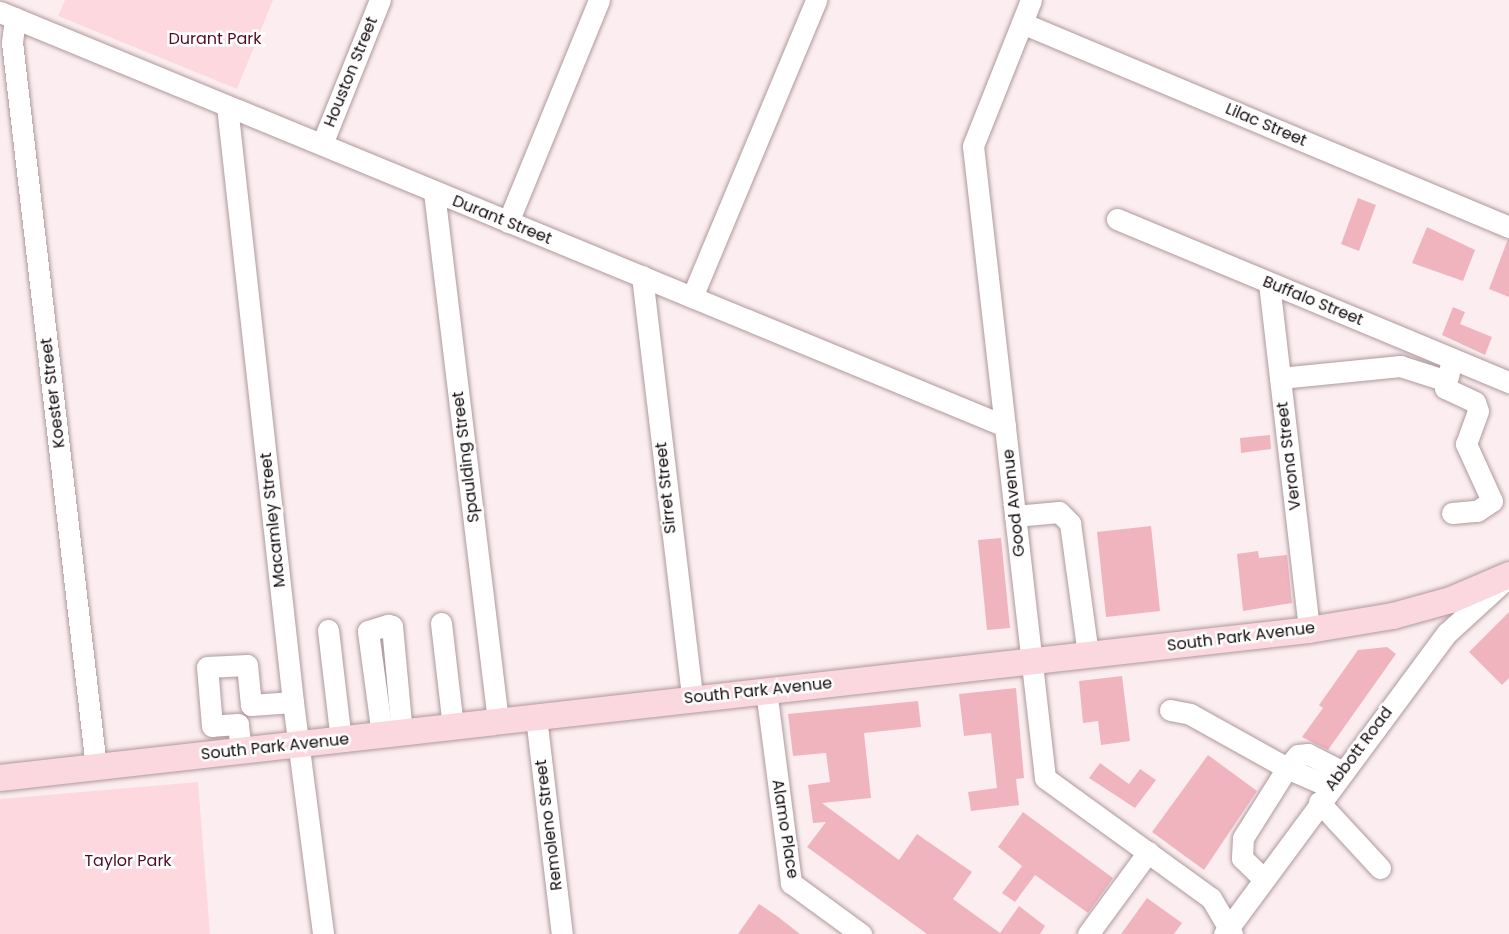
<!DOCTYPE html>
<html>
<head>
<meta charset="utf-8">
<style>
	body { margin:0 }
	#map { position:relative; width:1509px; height:934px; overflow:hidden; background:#fceef0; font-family:Poppins,sans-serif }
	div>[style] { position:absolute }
	.green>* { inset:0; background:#fed8df }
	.building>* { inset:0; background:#f0b4bf }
	.roads { filter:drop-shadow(0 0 2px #ae999d) drop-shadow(0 0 2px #ae999d) }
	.minor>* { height:21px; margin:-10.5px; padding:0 10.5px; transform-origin:10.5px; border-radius:10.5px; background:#fff }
	.major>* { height:26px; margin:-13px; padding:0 13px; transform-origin:13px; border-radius:13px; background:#fbd7df }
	span { translate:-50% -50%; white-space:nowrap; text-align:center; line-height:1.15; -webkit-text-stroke:5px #fff; paint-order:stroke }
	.park-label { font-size:16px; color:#510b23 }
	.street-label { font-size:16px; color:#140c0e }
</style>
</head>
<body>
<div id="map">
	<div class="green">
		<i style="clip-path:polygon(65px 0,273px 0,237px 89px,58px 16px)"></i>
		<i style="clip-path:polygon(198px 782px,210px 934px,0 934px,0 799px)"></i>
	</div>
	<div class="building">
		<i style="clip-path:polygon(1358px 198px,1376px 205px,1359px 251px,1341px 244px)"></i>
		<i style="clip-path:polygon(1427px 227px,1475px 250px,1463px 281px,1412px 263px)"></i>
		<i style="clip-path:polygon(1508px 239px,1509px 240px,1509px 297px,1489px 289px)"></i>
		<i style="clip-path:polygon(1453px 307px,1465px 312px,1460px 324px,1492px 337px,1485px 355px,1442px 335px)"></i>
		<i style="clip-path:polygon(1270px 435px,1271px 449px,1241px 453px,1240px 438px)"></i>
		<i style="clip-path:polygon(1151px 526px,1160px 611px,1106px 617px,1097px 532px)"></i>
		<i style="clip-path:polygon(1001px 538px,1010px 628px,987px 630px,978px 540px)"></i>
		<i style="clip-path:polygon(1258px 551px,1259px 558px,1287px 555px,1292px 603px,1243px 611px,1237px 554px)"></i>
		<i style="clip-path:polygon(1509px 612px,1509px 678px,1502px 685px,1469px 652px)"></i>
		<i style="clip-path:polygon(1387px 647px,1396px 654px,1328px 750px,1302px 737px,1323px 708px,1319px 705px,1358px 650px)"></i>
		<i style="clip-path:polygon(1122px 676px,1130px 741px,1101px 745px,1098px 721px,1083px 723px,1079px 681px)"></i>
		<i style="clip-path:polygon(1016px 688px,1024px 778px,1016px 779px,1019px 805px,971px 811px,968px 792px,997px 788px,991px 733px,964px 736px,959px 694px)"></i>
		<i style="clip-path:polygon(918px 701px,921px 727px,864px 733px,871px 798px,822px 803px,899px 860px,917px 834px,972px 872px,953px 899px,1000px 933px,1019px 906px,1045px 926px,1040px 934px,927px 934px,807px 847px,826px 822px,813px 823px,808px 785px,830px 782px,826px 753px,793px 756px,788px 714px)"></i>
		<i style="clip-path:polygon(1208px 755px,1257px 791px,1204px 870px,1152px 832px)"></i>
		<i style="clip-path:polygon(1100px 763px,1129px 784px,1140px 769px,1156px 780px,1135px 808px,1089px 778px)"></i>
		<i style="clip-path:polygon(1023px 812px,1113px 878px,1088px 913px,1035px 875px,1015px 902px,1002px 893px,1022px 866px,998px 847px)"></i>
		<i style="clip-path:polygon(1147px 898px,1182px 923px,1174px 934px,1121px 934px)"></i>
		<i style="clip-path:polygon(759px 904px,777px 916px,800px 934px,738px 934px)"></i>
	</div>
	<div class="roads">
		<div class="minor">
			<i style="left:1031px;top:0;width:157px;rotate:111.7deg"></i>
			<i style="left:973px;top:146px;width:636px;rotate:83.5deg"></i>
			<i style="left:1045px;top:778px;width:205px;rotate:35.9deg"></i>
			<i style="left:1211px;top:898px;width:42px;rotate:59.7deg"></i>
			<i style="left:0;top:12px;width:1087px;rotate:22.39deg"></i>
			<i style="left:15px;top:18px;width:24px;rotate:97deg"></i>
			<i style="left:12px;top:42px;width:730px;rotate:83.39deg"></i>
			<i style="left:1022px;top:23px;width:528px;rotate:22.73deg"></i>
			<i style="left:227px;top:106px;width:600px;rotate:83.68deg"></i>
			<i style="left:293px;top:702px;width:234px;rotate:82.6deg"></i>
			<i style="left:322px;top:144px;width:155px;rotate:-68.1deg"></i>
			<i style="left:434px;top:192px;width:533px;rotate:83.1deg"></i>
			<i style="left:1117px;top:219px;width:425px;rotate:22.6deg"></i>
			<i style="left:508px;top:222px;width:240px;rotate:-67.7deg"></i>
			<i style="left:642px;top:276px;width:425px;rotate:83.2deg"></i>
			<i style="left:1269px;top:283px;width:349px;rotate:83.4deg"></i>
			<i style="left:692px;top:297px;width:322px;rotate:-67.3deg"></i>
			<i style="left:1280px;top:378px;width:121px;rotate:-5.7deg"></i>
			<i style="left:1400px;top:366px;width:46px;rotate:17.7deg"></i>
			<i style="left:1452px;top:513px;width:25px;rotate:-5deg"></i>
			<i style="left:1477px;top:511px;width:18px;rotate:-34deg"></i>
			<i style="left:1492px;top:501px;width:63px;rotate:-114.5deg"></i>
			<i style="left:1466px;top:444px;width:35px;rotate:-70deg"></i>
			<i style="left:1478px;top:411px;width:9px;rotate:-108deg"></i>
			<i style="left:1475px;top:402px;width:33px;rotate:-155deg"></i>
			<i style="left:1445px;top:388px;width:30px;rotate:-76deg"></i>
			<i style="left:1015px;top:516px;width:44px;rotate:-5.2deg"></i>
			<i style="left:1059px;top:512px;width:16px;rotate:45deg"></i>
			<i style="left:1070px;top:523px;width:132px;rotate:82.2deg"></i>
			<i style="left:441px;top:623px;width:105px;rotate:83.4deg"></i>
			<i style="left:328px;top:630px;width:111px;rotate:83.3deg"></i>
			<i style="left:766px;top:690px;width:195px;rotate:82.6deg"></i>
			<i style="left:791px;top:883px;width:87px;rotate:36.1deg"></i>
			<i style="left:1170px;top:710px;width:20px;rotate:11deg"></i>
			<i style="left:1190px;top:714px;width:111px;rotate:29.1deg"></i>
			<i style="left:1287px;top:768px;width:83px;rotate:122.2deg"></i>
			<i style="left:1243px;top:838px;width:20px;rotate:93deg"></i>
			<i style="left:1242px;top:858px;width:30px;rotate:44deg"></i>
			<i style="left:536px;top:717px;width:219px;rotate:83.2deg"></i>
			<i style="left:382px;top:735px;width:105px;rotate:-97.7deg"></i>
			<i style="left:368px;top:631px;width:21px;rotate:-17deg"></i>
			<i style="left:388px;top:625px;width:4px;rotate:14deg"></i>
			<i style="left:392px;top:626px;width:107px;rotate:84.7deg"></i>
			<i style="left:241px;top:750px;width:26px;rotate:-97deg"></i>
			<i style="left:238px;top:724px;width:26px;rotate:176deg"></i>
			<i style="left:212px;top:726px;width:59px;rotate:-94.8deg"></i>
			<i style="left:207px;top:667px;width:40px;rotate:-2.9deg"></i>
			<i style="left:247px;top:665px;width:40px;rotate:84.3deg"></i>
			<i style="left:251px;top:705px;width:42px;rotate:-4.1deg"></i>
			<i style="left:1330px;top:787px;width:47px;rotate:-156.2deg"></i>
			<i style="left:1287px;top:768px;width:17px;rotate:-50deg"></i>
			<i style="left:1298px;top:755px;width:10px;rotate:-6deg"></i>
			<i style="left:1308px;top:754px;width:38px;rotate:27deg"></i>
			<i style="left:1319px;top:802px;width:90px;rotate:47.3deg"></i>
			<i style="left:1088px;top:934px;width:102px;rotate:-53.8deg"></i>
			<i style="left:1224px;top:934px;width:375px;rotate:-53.5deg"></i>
			<i style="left:1447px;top:633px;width:77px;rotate:-42.4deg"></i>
		</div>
		<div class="major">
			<i style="left:0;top:778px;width:1317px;rotate:-6.45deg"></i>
			<i style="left:1309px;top:630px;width:85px;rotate:-9.5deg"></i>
			<i style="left:1393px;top:616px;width:60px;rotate:-15.4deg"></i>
			<i style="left:1451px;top:600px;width:63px;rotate:-23.3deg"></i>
		</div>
	</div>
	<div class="park-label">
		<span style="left:215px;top:39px">Durant Park</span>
		<span style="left:128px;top:861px">Taylor Park</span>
	</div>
	<div class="street-label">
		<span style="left:351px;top:72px;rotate:-68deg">Houston Street</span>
		<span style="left:1266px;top:125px;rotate:23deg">Lilac Street</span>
		<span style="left:502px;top:220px;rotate:22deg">Durant Street</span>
		<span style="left:1313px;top:301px;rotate:22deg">Buffalo Street</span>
		<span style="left:53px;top:393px;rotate:-97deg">Koester Street</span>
		<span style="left:1289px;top:456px;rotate:-97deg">Verona Street</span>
		<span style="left:466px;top:457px;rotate:-97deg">Spaulding Street</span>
		<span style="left:666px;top:488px;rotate:-96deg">Sirret Street</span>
		<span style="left:1014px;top:503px;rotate:-96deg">Good Avenue</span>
		<span style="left:273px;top:520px;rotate:-96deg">Macamley Street</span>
		<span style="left:1241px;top:637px;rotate:-7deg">South Park Avenue</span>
		<span style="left:758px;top:691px;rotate:-6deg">South Park Avenue</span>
		<span style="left:275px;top:747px;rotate:-6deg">South Park Avenue</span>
		<span style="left:1359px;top:749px;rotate:-53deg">Abbott Road</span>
		<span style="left:549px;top:825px;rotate:-97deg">Remoleno Street</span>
		<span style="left:785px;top:829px;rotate:81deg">Alamo Place</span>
	</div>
</div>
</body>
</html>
